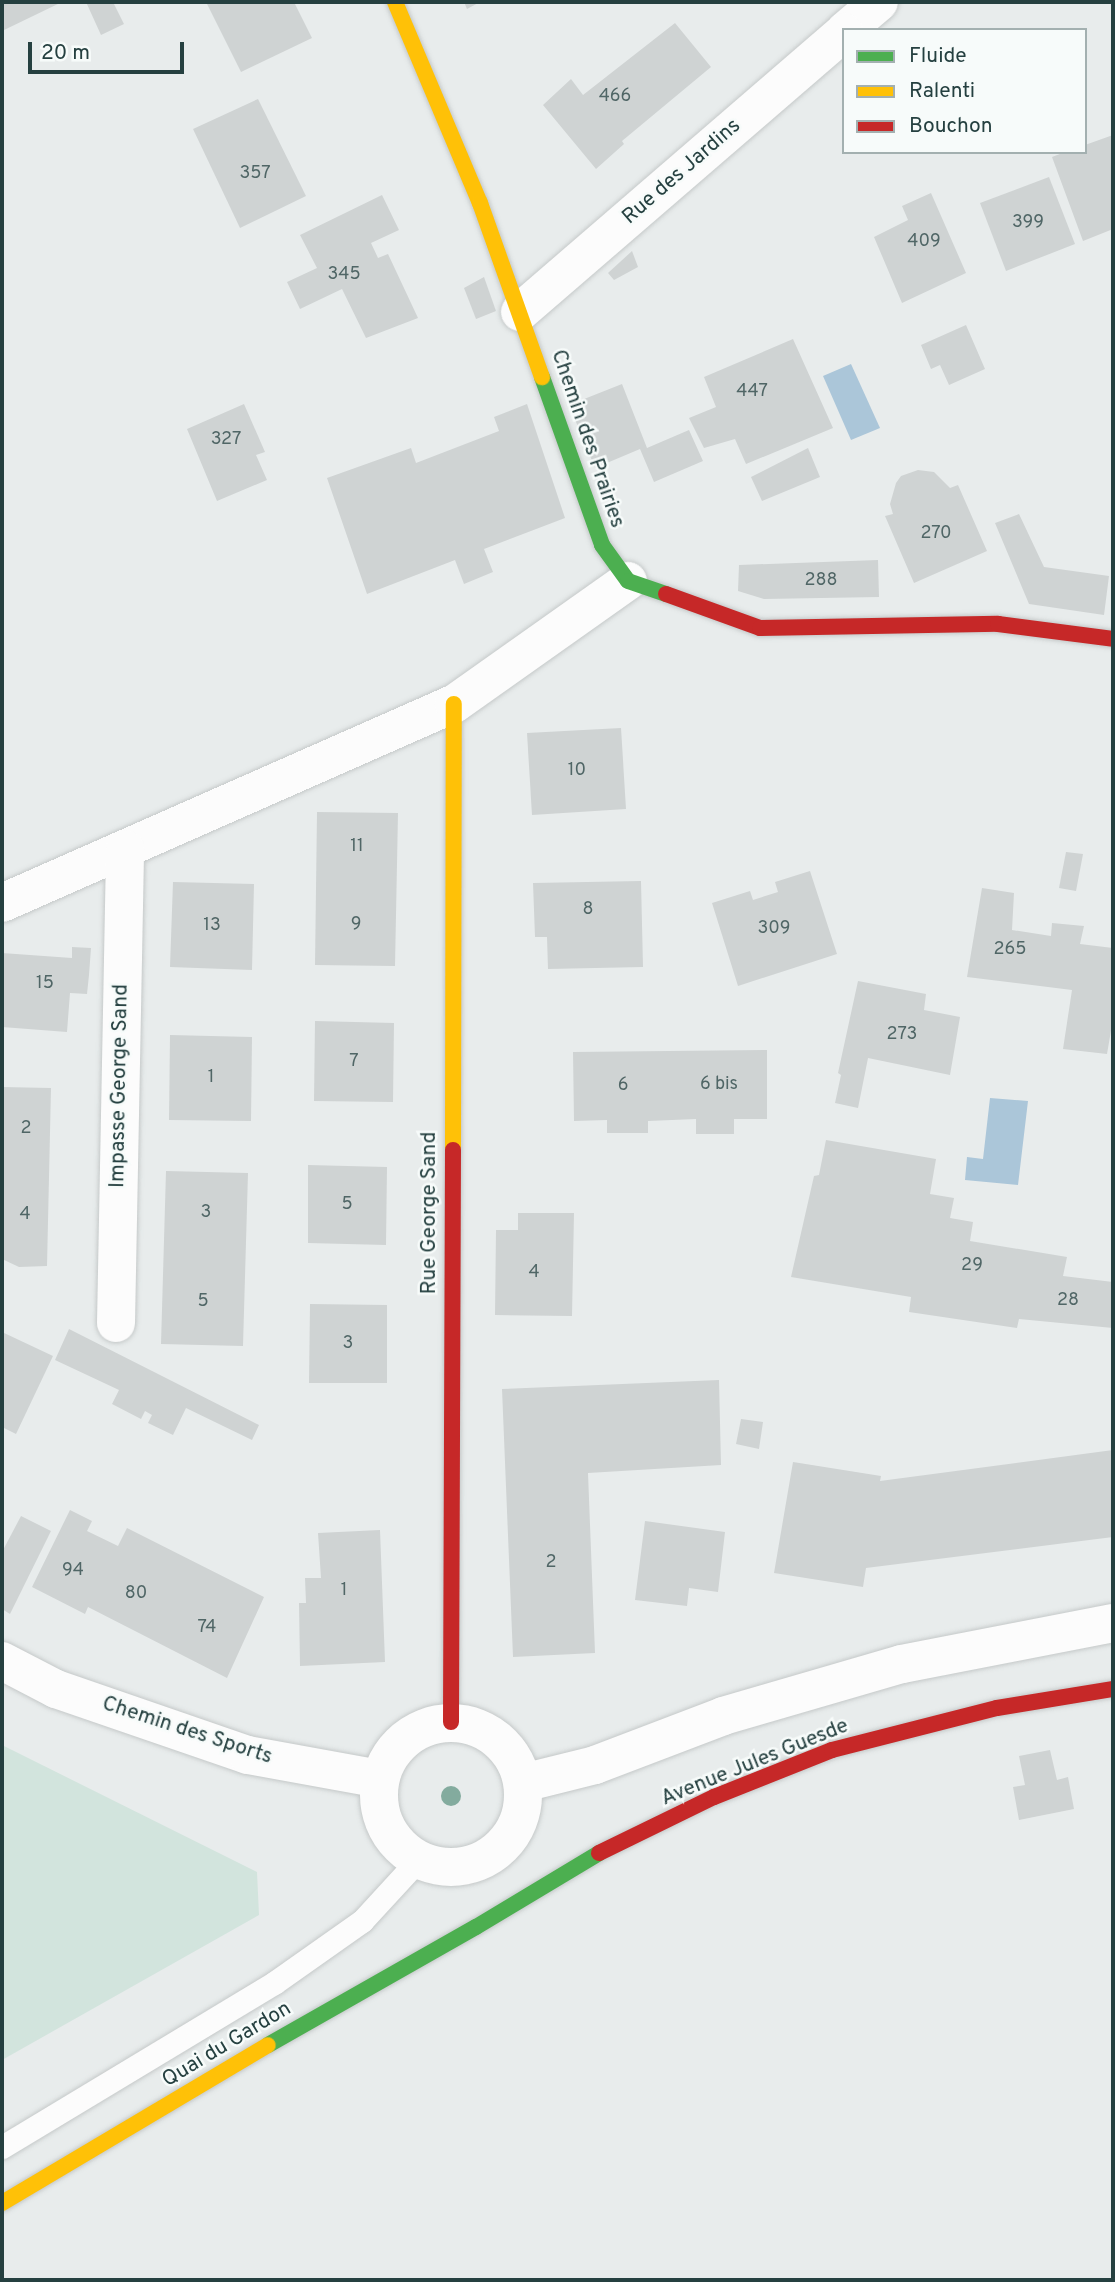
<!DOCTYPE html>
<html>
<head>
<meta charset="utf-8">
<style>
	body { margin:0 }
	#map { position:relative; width:1115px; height:2282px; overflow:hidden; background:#e8ecec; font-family:Overpass,sans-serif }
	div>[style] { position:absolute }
	.green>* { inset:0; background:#d2e4dd }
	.water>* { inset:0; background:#abc6d9 }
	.building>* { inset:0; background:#cfd3d3 }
	.roads { filter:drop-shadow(0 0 2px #c5c9c9) drop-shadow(0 0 2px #c5c9c9) }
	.lane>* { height:23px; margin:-11.5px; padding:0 11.5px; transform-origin:11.5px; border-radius:11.5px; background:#fcfcfc }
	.street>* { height:38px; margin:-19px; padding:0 19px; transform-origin:19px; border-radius:19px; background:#fcfcfc }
	.street>.ring { margin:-19px; padding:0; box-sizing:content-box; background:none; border:38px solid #fcfcfc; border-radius:50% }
	.fast>* { height:16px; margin:-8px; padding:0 8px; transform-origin:8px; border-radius:8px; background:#4caf50 }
	.slow>* { height:16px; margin:-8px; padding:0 8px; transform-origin:8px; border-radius:8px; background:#ffc107 }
	.jam>* { height:16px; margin:-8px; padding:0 8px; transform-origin:8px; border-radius:8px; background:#c62828 }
	.trees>* { width:20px; height:20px; margin:-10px; border-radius:50%; background:#83ab9e }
	span { translate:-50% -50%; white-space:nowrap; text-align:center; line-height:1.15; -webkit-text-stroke:5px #f7fbfa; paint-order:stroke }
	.number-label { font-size:18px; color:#506666 }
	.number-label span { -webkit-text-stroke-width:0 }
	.street-label { font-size:21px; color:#254040 }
	.frame { position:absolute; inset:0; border:4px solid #254040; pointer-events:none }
	.legend { position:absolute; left:842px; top:28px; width:245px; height:126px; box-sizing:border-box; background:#f7fbfa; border:2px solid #a3b0b0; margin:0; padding:9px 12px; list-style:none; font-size:21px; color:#254040 }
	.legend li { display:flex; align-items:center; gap:14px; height:35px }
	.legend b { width:35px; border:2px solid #a3b0b0 }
	.scale { position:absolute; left:28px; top:42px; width:156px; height:32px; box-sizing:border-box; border:4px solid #254040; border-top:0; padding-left:9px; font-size:21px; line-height:24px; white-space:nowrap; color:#254040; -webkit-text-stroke:5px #f7fbfa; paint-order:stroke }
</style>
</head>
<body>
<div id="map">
	<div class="green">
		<i style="clip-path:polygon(2px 1745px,257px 1872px,259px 1915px,2px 2060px)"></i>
	</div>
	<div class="water">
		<i style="clip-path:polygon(851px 364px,880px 428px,851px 440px,823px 376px)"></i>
		<i style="clip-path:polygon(990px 1098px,1028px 1101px,1018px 1185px,965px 1180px,967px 1157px,983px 1159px)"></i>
	</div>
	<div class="building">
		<i style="clip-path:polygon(2px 2px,62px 2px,2px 31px)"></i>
		<i style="clip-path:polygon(86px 2px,113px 2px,124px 24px,101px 35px)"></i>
		<i style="clip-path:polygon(206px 2px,294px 2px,312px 38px,241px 72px)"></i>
		<i style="clip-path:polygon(464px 2px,480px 2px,467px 9px)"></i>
		<i style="clip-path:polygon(675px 23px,711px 67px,622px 141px,624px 144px,596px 169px,543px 105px,571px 79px,583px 95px)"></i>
		<i style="clip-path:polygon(258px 99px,306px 196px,240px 228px,193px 129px)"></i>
		<i style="clip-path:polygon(1113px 135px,1113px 229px,1083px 241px,1052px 157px,1065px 152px,1085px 152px,1085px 145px)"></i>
		<i style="clip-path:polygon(1049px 177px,1075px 244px,1006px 271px,980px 203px)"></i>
		<i style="clip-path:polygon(931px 193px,966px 273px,902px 303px,874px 237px,908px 220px,902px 206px)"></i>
		<i style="clip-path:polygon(382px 195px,399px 230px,371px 243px,378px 258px,388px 254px,418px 318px,366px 338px,342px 289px,300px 309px,287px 282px,317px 268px,300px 235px)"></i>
		<i style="clip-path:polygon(632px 251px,638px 267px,614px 280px,608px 273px)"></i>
		<i style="clip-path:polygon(484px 277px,496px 311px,476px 319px,464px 288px)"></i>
		<i style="clip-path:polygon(966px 325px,985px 369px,949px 385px,940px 365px,931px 369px,921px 345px)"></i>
		<i style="clip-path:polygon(793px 339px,833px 428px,746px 464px,735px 439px,704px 448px,689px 418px,716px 407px,704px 377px)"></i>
		<i style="clip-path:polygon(622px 384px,647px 448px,689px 430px,703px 461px,654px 482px,640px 449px,595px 468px,569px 405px)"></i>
		<i style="clip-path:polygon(244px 404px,265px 452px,256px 455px,267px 480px,217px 501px,187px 429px)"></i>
		<i style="clip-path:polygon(527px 404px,565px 518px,484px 549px,493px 572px,464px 584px,455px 560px,367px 594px,327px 478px,411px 448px,416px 463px,499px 431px,494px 417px)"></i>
		<i style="clip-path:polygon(808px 448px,820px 477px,762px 501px,751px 477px)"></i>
		<i style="clip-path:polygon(918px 470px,934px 472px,950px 488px,958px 485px,987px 551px,914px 583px,885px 516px,893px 514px,890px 504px,896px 483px,901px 476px)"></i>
		<i style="clip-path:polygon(1019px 514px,1044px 567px,1109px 576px,1104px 615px,1029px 604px,995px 523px)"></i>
		<i style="clip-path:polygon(878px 560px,879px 597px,764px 599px,738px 591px,739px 565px)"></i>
		<i style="clip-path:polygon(621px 728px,626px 809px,532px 815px,527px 733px)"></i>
		<i style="clip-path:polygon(317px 812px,398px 813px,395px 966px,315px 965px)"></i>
		<i style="clip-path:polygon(1066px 852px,1083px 854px,1076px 891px,1059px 888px)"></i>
		<i style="clip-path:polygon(810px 871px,837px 954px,738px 986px,712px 903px,750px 891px,753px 900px,778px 892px,775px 882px)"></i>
		<i style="clip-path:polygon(641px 881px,643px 967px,548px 969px,547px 937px,535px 937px,533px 883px)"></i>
		<i style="clip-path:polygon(173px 882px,254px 884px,252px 970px,170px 967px)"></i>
		<i style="clip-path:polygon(982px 888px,1014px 893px,1012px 930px,1051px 936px,1052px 923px,1084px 926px,1080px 944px,1113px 948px,1113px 1019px,1107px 1054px,1063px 1049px,1072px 990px,967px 977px)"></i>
		<i style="clip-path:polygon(72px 947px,91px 948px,89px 975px,87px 994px,70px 993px,67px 1032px,2px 1027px,2px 953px,72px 958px)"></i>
		<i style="clip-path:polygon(858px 981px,926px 994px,924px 1010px,960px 1017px,950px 1075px,868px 1058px,858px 1108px,835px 1103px,841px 1075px,838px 1073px)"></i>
		<i style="clip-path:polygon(315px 1021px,394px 1023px,393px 1102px,314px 1101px)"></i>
		<i style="clip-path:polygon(170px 1035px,252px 1037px,251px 1121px,169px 1120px)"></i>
		<i style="clip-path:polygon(767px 1050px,767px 1119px,734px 1119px,734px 1134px,696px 1134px,696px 1119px,648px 1121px,648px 1133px,607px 1133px,607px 1120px,574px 1121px,573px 1052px)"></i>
		<i style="clip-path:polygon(2px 1087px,51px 1088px,47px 1266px,19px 1267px,2px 1259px)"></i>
		<i style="clip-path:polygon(826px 1140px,936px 1159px,930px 1194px,954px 1198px,950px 1218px,973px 1222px,970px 1241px,1067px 1257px,1063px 1276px,1113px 1282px,1113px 1328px,1019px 1319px,1017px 1328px,909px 1312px,911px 1297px,791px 1277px,814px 1176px,819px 1175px)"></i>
		<i style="clip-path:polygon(308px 1165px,387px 1167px,386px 1245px,308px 1243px)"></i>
		<i style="clip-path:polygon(166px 1171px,248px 1173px,243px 1346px,161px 1344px)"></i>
		<i style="clip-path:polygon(518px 1213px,574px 1213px,572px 1316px,495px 1315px,496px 1230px,518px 1230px)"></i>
		<i style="clip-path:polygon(310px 1304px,387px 1305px,387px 1383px,309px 1383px)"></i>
		<i style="clip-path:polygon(69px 1329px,259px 1425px,252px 1440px,186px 1408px,173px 1435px,148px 1423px,152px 1415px,145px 1411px,141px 1419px,112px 1404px,119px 1390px,55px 1360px)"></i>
		<i style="clip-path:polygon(2px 1332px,53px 1356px,16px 1434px,2px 1427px)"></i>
		<i style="clip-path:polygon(719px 1380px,721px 1465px,588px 1473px,595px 1653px,513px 1657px,502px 1389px)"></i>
		<i style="clip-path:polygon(741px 1419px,763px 1422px,759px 1449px,736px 1444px)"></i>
		<i style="clip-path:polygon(1113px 1450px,1113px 1537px,866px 1568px,863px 1587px,774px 1573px,793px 1462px,881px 1476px,880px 1481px)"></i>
		<i style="clip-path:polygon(70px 1510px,92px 1521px,87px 1531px,118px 1546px,127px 1528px,264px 1597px,227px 1678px,88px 1607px,85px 1614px,32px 1587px)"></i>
		<i style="clip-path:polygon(21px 1516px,51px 1531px,10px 1614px,2px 1609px,2px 1552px)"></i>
		<i style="clip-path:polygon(645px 1521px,725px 1532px,718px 1592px,689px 1588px,687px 1606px,635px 1600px)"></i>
		<i style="clip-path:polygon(380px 1530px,385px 1662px,300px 1666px,299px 1603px,306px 1603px,305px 1578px,321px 1578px,318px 1533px)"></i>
		<i style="clip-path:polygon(1050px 1750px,1057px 1780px,1068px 1777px,1074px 1809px,1019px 1820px,1013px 1787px,1025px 1785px,1019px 1756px)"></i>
	</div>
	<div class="roads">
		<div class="lane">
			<i style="left:2px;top:2147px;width:318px;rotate:-31.1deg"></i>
			<i style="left:274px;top:1983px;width:108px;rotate:-35.2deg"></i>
			<i style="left:362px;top:1921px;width:83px;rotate:-47.4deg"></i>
		</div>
		<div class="street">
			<i style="left:846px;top:30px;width:43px;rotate:-40.3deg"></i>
			<i style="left:520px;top:312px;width:428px;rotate:-40.8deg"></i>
			<i style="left:2px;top:903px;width:494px;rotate:-23.8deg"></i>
			<i style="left:454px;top:704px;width:213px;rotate:-35.3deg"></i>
			<i style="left:116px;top:1323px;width:474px;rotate:-88.9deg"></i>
			<i style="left:2px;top:1661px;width:61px;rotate:27.4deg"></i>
			<i style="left:56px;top:1689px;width:203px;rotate:19deg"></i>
			<i style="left:248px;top:1755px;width:134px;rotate:10.3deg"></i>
			<i class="ring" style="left:379px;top:1723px;width:106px;height:106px"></i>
			<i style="left:523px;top:1783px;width:74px;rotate:-14deg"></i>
			<i style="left:595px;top:1765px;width:137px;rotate:-20.9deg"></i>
			<i style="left:723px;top:1716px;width:186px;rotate:-16.2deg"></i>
			<i style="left:902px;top:1664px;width:215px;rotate:-11deg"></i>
		</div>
		<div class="fast">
			<i style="left:542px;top:377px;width:178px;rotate:70.3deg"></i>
			<i style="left:602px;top:545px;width:44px;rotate:54.2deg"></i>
			<i style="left:628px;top:581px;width:40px;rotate:18.9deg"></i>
			<i style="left:268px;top:2045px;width:239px;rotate:-29.6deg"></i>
			<i style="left:476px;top:1927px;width:144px;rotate:-31deg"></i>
		</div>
		<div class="slow">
			<i style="left:395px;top:2px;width:218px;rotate:67.1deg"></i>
			<i style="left:480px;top:203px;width:185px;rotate:70.4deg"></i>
			<i style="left:453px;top:1150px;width:446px;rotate:-89.9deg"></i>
			<i style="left:2px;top:2203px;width:309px;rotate:-30.7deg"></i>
		</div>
		<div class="jam">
			<i style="left:666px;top:594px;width:100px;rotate:19.9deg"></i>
			<i style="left:760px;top:628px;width:238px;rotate:-1deg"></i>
			<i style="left:998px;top:624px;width:116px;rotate:7.4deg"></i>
			<i style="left:451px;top:1722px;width:572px;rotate:-89.8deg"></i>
			<i style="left:599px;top:1853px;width:128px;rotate:-26deg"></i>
			<i style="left:714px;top:1797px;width:127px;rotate:-21.7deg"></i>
			<i style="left:832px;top:1750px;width:170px;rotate:-14.3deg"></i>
			<i style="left:997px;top:1708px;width:118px;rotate:-9.3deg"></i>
		</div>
	</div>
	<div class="trees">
		<i style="left:451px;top:1796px"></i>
	</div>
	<div class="number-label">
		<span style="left:615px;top:97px">466</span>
		<span style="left:255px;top:174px">357</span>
		<span style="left:1028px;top:223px">399</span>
		<span style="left:924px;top:242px">409</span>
		<span style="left:344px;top:275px">345</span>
		<span style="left:752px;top:392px">447</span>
		<span style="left:226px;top:440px">327</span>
		<span style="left:936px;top:534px">270</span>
		<span style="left:821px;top:581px">288</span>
		<span style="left:577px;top:771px">10</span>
		<span style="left:357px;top:847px">11</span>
		<span style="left:588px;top:910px">8</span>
		<span style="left:356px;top:925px">9</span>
		<span style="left:212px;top:926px">13</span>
		<span style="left:774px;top:929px">309</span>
		<span style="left:1010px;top:950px">265</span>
		<span style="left:45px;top:984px">15</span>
		<span style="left:902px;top:1035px">273</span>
		<span style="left:354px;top:1062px">7</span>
		<span style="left:211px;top:1078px">1</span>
		<span style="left:719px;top:1085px">6 bis</span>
		<span style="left:623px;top:1086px">6</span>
		<span style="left:26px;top:1129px">2</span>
		<span style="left:347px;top:1205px">5</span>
		<span style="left:206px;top:1213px">3</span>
		<span style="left:25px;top:1215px">4</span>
		<span style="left:972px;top:1266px">29</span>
		<span style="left:534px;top:1273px">4</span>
		<span style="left:1068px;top:1301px">28</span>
		<span style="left:203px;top:1302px">5</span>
		<span style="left:348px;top:1344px">3</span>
		<span style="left:551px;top:1563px">2</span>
		<span style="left:73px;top:1571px">94</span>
		<span style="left:344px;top:1591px">1</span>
		<span style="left:136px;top:1594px">80</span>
		<span style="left:207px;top:1628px">74</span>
	</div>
	<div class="street-label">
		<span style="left:682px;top:172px;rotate:-41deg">Rue des Jardins</span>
		<span style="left:587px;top:439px;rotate:71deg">Chemin des Prairies</span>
		<span style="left:120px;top:1086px;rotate:-89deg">Impasse George Sand</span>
		<span style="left:430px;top:1213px;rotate:-90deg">Rue George Sand</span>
		<span style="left:187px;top:1731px;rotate:18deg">Chemin des Sports</span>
		<span style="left:755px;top:1763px;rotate:-22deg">Avenue Jules Guesde</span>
		<span style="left:227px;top:2045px;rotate:-31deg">Quai du Gardon</span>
	</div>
	<div class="frame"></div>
	<ul class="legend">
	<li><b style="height:9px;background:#4caf50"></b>Fluide</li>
	<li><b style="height:9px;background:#ffc107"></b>Ralenti</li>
	<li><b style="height:9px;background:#c62828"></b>Bouchon</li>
	</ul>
	<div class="scale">20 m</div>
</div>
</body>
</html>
